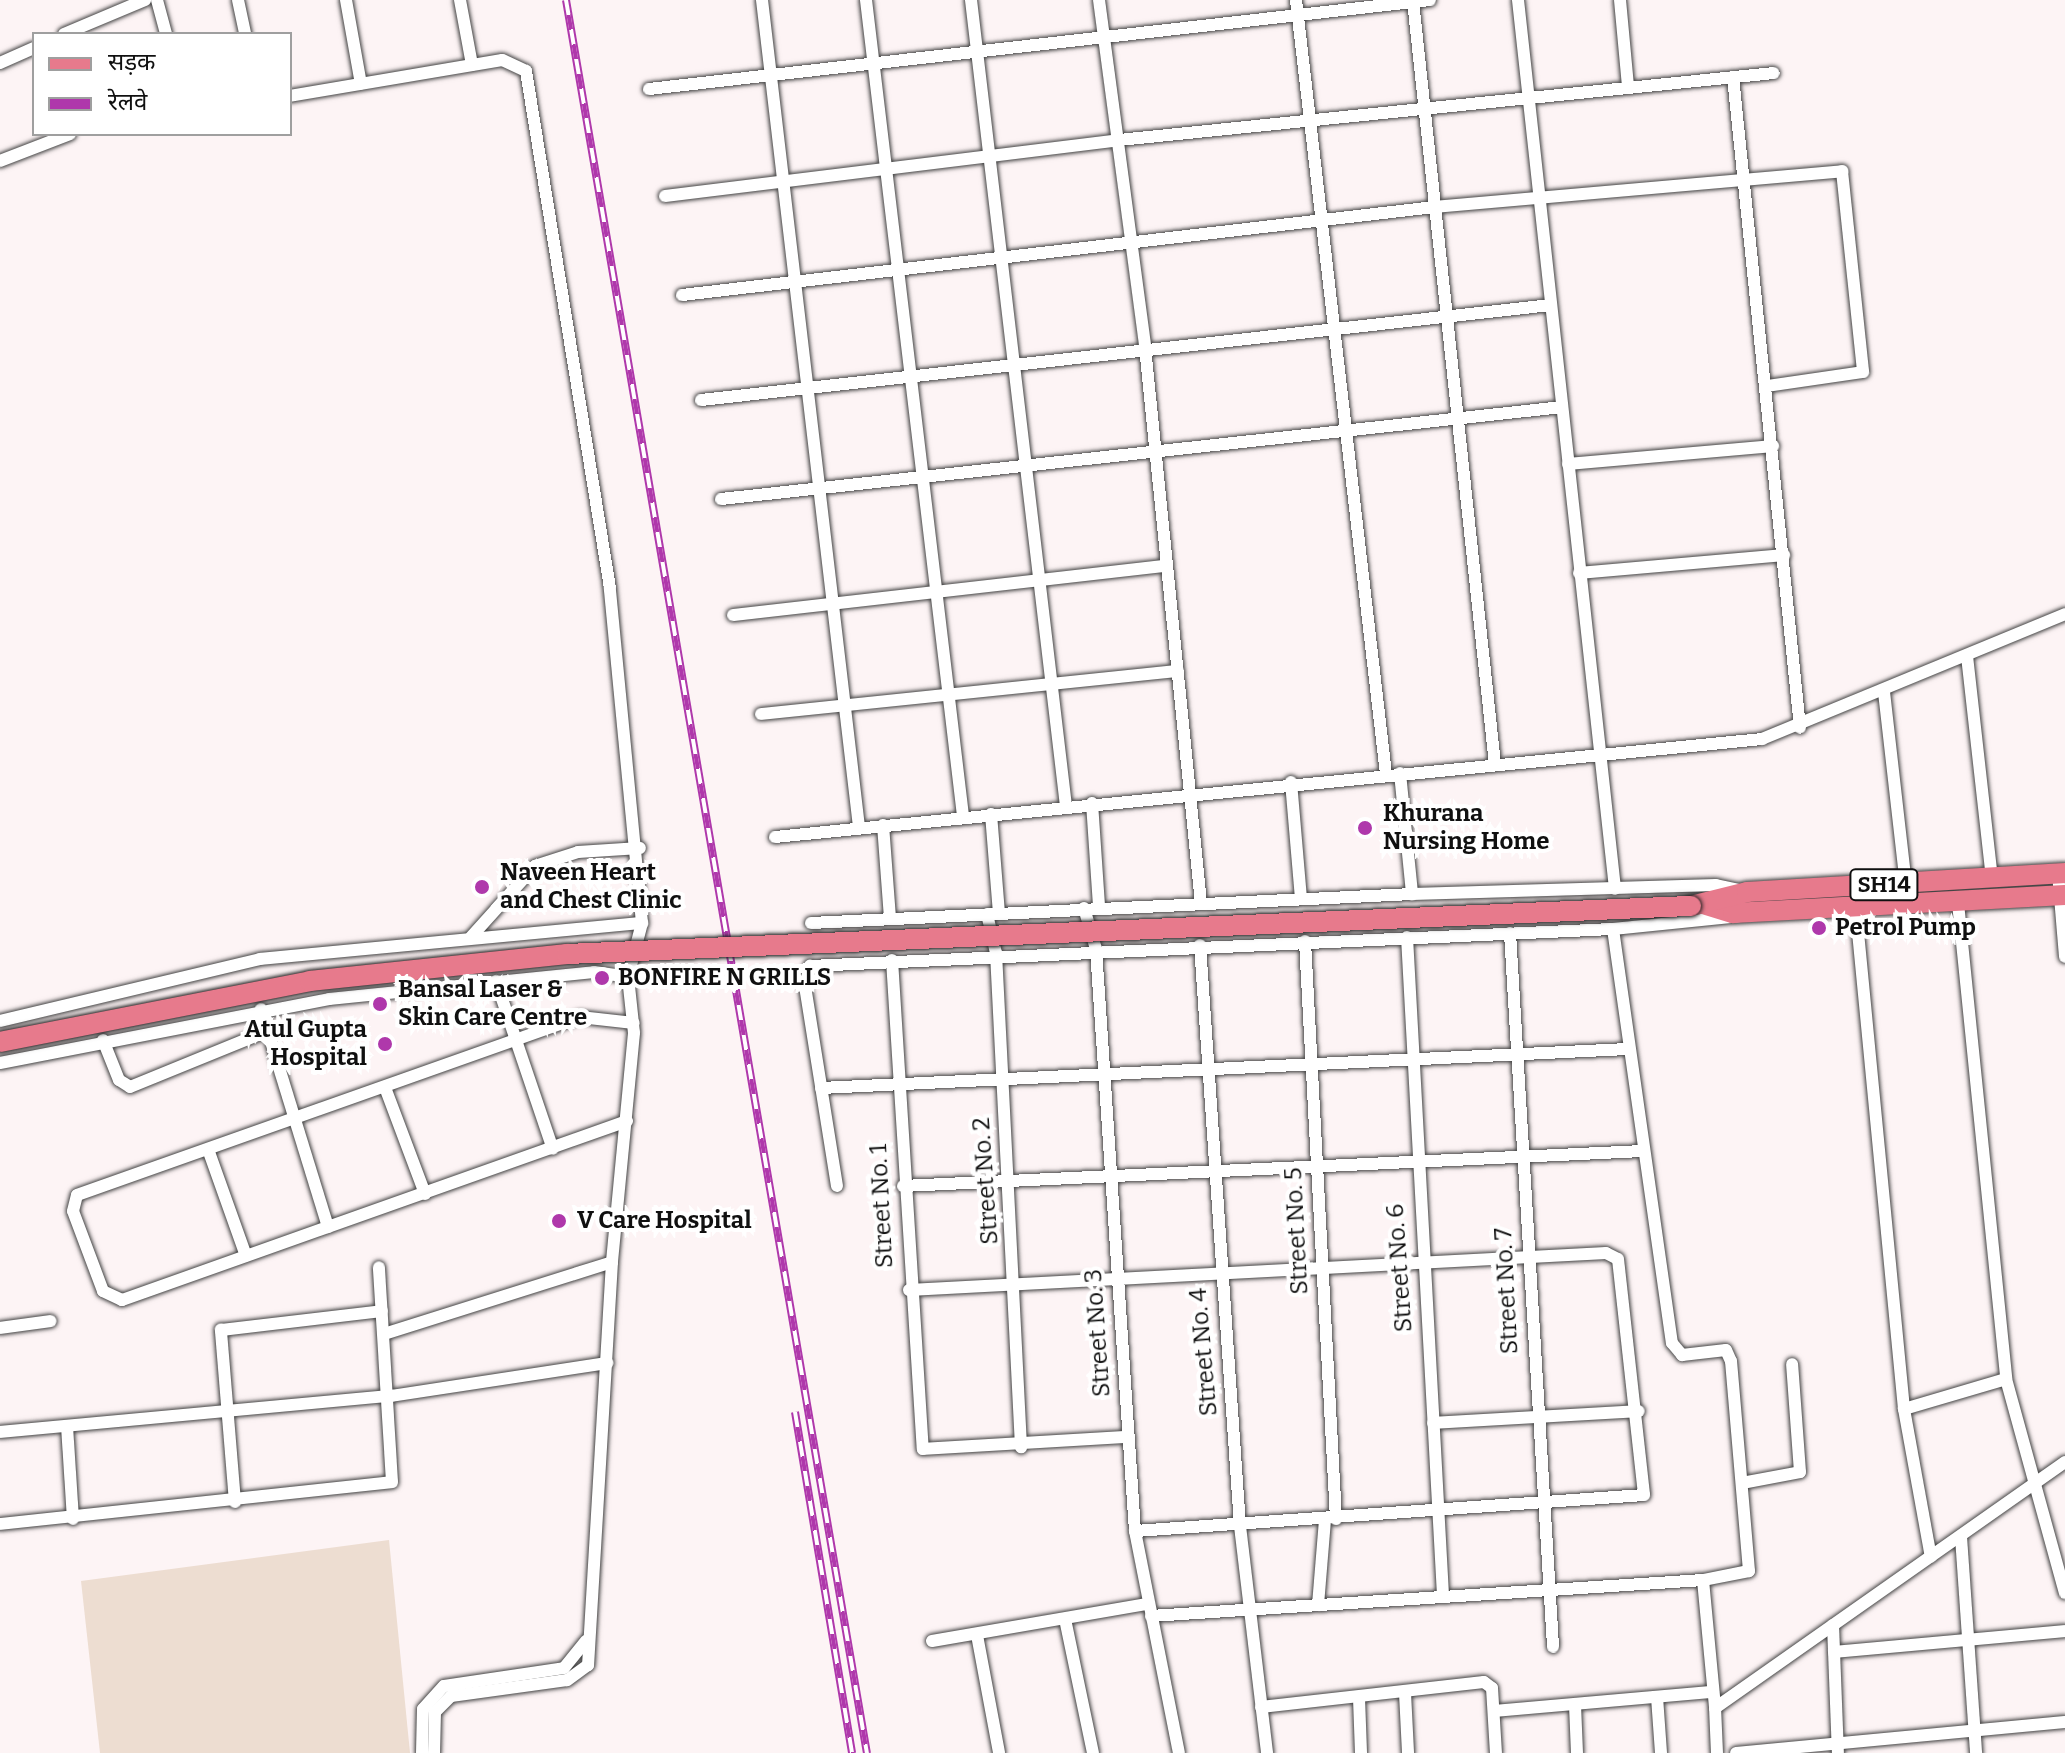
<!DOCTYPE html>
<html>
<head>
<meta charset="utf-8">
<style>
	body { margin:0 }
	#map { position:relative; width:2065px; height:1753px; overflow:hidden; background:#fdf4f5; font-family:Bitter,"Noto Sans Devanagari",serif }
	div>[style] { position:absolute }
	.pitch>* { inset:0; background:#edddd1 }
	.roads { filter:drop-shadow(0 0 2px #434343) drop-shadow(0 0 2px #434343) }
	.street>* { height:12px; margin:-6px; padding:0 6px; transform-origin:6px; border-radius:6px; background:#fff }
	.primary>* { height:20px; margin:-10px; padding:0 10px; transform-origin:10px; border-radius:10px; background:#e77a8c }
	.rail>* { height:8px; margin-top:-4px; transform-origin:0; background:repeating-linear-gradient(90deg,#fff 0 15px,#af38ab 0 30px); box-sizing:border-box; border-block:2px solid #af38ab }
	.bridges { filter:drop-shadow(0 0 2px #212121) drop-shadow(0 0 2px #212121) }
	.primary-bridge>* { height:20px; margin:-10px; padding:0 10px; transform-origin:10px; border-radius:10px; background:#e77a8c }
	.dots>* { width:22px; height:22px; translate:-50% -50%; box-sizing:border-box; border:4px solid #fff; border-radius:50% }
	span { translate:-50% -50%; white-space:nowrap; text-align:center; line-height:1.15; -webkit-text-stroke:8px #fff; paint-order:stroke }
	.shield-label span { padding:2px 6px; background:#fff; border:2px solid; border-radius:6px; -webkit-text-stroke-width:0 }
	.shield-label { font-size:22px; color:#101010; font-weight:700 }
	.poi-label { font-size:24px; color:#101010; font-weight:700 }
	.left { translate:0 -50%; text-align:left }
	.right { translate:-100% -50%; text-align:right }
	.street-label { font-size:24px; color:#101010 }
	.legend { position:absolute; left:32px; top:32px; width:260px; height:104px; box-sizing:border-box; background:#fff; border:2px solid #9f9f9f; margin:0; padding:10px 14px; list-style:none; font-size:24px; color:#101010 }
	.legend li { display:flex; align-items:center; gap:16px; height:40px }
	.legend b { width:40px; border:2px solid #9f9f9f }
</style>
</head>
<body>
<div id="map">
	<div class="pitch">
		<i style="clip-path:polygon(389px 1540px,410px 1753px,100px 1753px,81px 1581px)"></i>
	</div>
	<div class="roads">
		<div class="street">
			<i style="left:157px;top:0;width:35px;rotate:75deg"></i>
			<i style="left:238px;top:0;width:35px;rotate:78deg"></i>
			<i style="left:346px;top:0;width:85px;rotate:79.9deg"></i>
			<i style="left:460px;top:0;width:66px;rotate:79.5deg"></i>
			<i style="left:762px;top:0;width:833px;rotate:83.31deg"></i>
			<i style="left:866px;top:0;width:822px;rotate:83.22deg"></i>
			<i style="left:971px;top:0;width:812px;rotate:83.28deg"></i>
			<i style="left:1099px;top:0;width:350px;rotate:82.4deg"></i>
			<i style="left:1145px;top:347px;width:559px;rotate:84.25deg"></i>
			<i style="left:1296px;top:0;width:779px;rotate:83.37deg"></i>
			<i style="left:1518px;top:0;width:894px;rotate:83.77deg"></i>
			<i style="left:1620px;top:0;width:87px;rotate:84.7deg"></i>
			<i style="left:1413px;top:1px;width:768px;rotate:83.87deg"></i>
			<i style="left:64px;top:34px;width:88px;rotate:-22.8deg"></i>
			<i style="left:0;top:63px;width:37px;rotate:-24deg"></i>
			<i style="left:1733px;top:77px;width:654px;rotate:84.12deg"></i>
			<i style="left:649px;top:89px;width:786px;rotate:-6.5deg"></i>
			<i style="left:0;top:161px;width:75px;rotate:-21.1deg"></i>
			<i style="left:665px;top:196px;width:457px;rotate:-7deg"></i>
			<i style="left:1119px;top:140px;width:658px;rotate:-5.84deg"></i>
			<i style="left:682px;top:295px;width:757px;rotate:-6.67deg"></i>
			<i style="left:1434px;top:207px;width:410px;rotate:-5deg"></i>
			<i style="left:1842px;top:171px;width:202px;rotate:84deg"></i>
			<i style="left:1863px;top:372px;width:97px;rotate:171.7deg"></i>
			<i style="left:701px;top:400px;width:855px;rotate:-6.38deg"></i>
			<i style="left:1568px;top:464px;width:206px;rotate:-5deg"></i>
			<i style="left:721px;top:499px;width:846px;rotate:-6.24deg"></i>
			<i style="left:1579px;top:573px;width:206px;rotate:-5deg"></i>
			<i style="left:733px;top:615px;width:436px;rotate:-6.5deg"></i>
			<i style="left:1967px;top:656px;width:223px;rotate:83.6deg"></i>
			<i style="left:1884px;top:692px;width:193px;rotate:83.5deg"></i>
			<i style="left:761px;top:714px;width:419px;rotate:-5.9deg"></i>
			<i style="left:1400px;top:773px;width:122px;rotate:84.3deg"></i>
			<i style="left:1291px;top:782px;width:116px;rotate:85.1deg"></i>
			<i style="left:1092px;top:803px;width:104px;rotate:86.1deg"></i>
			<i style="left:991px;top:814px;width:99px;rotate:85.4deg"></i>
			<i style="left:883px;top:825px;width:94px;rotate:85.7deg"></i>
			<i style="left:775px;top:837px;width:992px;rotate:-5.67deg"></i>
			<i style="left:1762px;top:739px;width:328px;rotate:-22.4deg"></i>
			<i style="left:2058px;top:873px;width:84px;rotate:85.2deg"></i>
			<i style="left:1855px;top:901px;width:510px;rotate:84.49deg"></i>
			<i style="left:1904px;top:1409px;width:150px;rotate:79.7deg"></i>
			<i style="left:1958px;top:903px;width:478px;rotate:84.2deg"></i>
			<i style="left:2006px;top:1379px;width:222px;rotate:74.6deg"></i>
			<i style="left:1084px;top:908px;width:43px;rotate:73.7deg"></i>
			<i style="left:1096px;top:949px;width:583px;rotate:86.17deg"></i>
			<i style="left:1135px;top:1531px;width:226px;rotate:78.8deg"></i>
			<i style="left:987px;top:914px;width:40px;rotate:77deg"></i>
			<i style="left:996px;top:953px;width:495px;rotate:87.1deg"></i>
			<i style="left:811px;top:923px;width:602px;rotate:-2.76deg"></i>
			<i style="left:1412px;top:894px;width:304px;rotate:-1.7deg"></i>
			<i style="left:1716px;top:885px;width:29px;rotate:12deg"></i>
			<i style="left:1613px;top:929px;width:418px;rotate:81.9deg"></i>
			<i style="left:1672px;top:1343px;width:16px;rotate:50deg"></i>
			<i style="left:1682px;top:1355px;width:44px;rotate:-6.5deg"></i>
			<i style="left:1726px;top:1350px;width:12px;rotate:66deg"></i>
			<i style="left:1731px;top:1361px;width:211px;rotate:85.1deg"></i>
			<i style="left:1749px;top:1571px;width:47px;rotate:168.9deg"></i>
			<i style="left:1510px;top:933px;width:715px;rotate:86.55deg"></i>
			<i style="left:471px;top:937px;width:96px;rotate:-48deg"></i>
			<i style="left:535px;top:866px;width:45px;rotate:-18deg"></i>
			<i style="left:578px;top:852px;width:62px;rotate:-3.7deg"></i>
			<i style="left:1407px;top:937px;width:660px;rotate:86.87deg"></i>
			<i style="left:1305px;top:941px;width:579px;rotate:86.93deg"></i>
			<i style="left:1200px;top:945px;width:582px;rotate:86.06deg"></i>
			<i style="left:1240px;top:1526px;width:229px;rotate:83.2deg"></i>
			<i style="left:892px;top:960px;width:490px;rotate:86.4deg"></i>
			<i style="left:923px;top:1449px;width:204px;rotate:-3.4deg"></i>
			<i style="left:628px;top:977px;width:56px;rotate:-75.5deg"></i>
			<i style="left:496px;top:981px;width:177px;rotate:71.3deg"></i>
			<i style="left:261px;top:1009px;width:228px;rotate:72.9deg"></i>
			<i style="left:0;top:1021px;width:267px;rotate:-13.4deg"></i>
			<i style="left:260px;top:959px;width:384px;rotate:-5.4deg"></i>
			<i style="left:642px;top:923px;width:337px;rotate:-95.5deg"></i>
			<i style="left:610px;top:588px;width:524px;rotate:-99.23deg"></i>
			<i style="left:526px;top:71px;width:26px;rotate:-155deg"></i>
			<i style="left:502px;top:60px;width:215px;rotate:170.4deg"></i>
			<i style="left:103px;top:1040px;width:43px;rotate:68.2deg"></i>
			<i style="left:119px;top:1080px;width:13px;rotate:32deg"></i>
			<i style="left:130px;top:1087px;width:148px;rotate:-22.2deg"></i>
			<i style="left:0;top:1063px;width:335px;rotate:-11deg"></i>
			<i style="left:329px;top:999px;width:266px;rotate:-5.8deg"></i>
			<i style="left:594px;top:972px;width:34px;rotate:8deg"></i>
			<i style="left:628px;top:977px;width:56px;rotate:83.9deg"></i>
			<i style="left:634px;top:1033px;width:230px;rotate:95.5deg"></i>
			<i style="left:612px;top:1262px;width:404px;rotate:93.4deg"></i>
			<i style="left:588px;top:1665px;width:26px;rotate:144deg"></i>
			<i style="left:567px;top:1680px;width:117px;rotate:172.1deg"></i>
			<i style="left:451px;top:1696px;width:23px;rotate:135deg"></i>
			<i style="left:435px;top:1712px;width:41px;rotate:91.4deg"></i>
			<i style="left:821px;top:1088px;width:806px;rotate:-2.77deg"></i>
			<i style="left:386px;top:1090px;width:111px;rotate:69.4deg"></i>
			<i style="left:627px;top:1121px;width:536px;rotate:160.48deg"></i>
			<i style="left:122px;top:1300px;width:21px;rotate:-155deg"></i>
			<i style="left:103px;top:1291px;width:85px;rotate:-110.6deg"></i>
			<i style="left:73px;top:1211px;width:16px;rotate:-76deg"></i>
			<i style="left:77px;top:1195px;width:534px;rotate:-19.49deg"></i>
			<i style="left:580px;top:1017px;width:54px;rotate:6.3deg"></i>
			<i style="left:209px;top:1152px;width:110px;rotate:70.4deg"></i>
			<i style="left:837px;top:1186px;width:203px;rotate:-99.1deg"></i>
			<i style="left:805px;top:986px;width:21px;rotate:-76deg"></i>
			<i style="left:810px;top:966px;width:804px;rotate:-2.64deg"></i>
			<i style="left:1613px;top:929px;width:128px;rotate:-5.8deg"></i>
			<i style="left:903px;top:1186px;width:740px;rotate:-2.71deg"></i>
			<i style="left:909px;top:1290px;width:698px;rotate:-3.04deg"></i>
			<i style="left:1606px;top:1253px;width:13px;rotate:27deg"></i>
			<i style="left:1618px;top:1259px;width:237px;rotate:83.7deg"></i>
			<i style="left:1644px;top:1495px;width:510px;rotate:175.95deg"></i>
			<i style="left:0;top:1328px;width:51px;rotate:-7.8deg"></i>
			<i style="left:384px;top:1334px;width:239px;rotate:-17.5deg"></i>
			<i style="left:1904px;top:1409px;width:106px;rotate:-16.4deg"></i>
			<i style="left:1433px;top:1423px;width:206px;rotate:-3.3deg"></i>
			<i style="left:67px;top:1426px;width:93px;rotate:86.3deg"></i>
			<i style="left:0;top:1432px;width:393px;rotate:-5.3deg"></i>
			<i style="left:391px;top:1396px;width:219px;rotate:-8.7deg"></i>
			<i style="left:1742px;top:1483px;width:59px;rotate:-10.7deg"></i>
			<i style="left:1800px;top:1472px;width:108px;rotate:-94.2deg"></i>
			<i style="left:235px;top:1502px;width:173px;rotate:-94.7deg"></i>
			<i style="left:221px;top:1330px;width:162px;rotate:-6.7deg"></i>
			<i style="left:0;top:1524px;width:394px;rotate:-6.1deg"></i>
			<i style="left:392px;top:1482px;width:215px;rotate:-93.5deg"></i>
			<i style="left:1961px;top:1537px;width:217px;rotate:86deg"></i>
			<i style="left:1318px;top:1605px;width:85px;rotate:-85.3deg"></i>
			<i style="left:1151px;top:1616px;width:553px;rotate:-3.73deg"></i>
			<i style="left:1703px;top:1580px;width:129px;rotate:84.6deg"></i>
			<i style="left:1065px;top:1619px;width:137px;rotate:78.2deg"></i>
			<i style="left:1833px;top:1625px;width:128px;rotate:87.8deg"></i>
			<i style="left:977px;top:1635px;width:120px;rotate:79.4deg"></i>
			<i style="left:932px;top:1641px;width:217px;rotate:-9.8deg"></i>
			<i style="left:1834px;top:1652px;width:232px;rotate:-5.2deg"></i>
			<i style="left:1405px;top:1693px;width:60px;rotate:87.1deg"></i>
			<i style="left:1657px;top:1697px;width:56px;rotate:85.9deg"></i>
			<i style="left:1359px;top:1698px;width:55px;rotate:87.9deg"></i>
			<i style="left:1575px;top:1705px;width:48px;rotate:87.6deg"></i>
			<i style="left:1261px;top:1707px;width:224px;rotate:-6.4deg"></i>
			<i style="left:1484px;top:1682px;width:10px;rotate:37deg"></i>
			<i style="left:1492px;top:1688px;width:65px;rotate:86.5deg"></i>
			<i style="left:1494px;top:1711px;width:220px;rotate:-5deg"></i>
			<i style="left:422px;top:1753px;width:44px;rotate:-88.7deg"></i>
			<i style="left:423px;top:1709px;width:31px;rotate:-48deg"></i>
			<i style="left:444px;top:1686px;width:121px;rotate:-8.5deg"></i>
			<i style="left:564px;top:1668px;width:35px;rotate:-51deg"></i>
			<i style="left:1717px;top:1753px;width:45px;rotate:-92.5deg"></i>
			<i style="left:1715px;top:1708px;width:428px;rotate:-35.1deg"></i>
			<i style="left:1736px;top:1753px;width:330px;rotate:-5.4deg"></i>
		</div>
		<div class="primary">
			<i style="left:1706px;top:905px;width:28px;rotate:17deg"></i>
			<i style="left:1733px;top:913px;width:332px;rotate:-3.1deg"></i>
			<i style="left:1691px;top:906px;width:58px;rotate:-14deg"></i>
			<i style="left:1747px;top:892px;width:319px;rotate:-3.4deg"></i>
		</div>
	</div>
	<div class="rail">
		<i style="left:566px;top:0;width:1779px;rotate:80.26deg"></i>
		<i style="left:795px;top:1412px;width:346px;rotate:80.5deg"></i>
	</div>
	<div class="bridges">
		<div class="primary-bridge">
			<i style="left:0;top:1042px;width:316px;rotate:-11.1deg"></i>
			<i style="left:310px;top:981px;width:258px;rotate:-6deg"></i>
			<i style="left:567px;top:954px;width:1125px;rotate:-2.45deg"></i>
		</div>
	</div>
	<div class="dots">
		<i style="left:1365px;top:828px;background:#af38ab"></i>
		<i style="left:482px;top:887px;background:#af38ab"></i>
		<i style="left:1819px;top:928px;background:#af38ab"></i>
		<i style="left:602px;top:978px;background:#af38ab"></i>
		<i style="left:380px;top:1004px;background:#af38ab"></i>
		<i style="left:385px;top:1044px;background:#af38ab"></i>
		<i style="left:559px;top:1221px;background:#af38ab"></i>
	</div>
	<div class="shield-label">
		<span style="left:1884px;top:885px">SH14</span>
	</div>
	<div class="poi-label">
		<span class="left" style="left:1383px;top:828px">Khurana<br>Nursing Home</span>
		<span class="left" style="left:500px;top:887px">Naveen Heart<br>and Chest Clinic</span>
		<span class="left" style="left:1835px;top:928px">Petrol Pump</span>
		<span class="left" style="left:618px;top:978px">BONFIRE N GRILLS</span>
		<span class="left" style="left:398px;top:1004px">Bansal Laser &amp;<br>Skin Care Centre</span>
		<span class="right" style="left:367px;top:1044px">Atul Gupta<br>Hospital</span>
		<span class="left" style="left:577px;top:1221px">V Care Hospital</span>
	</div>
	<div class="street-label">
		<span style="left:986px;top:1181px;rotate:-94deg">Street No. 2</span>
		<span style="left:882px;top:1206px;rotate:-93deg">Street No. 1</span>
		<span style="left:1297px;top:1231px;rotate:-93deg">Street No. 5</span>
		<span style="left:1400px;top:1268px;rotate:-94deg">Street No. 6</span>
		<span style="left:1507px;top:1291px;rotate:-93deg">Street No. 7</span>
		<span style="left:1098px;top:1333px;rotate:-94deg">Street No. 3</span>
		<span style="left:1204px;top:1352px;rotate:-95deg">Street No. 4</span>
	</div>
	<ul class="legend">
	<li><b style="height:10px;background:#e77a8c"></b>सड़क</li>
	<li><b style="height:10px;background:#af38ab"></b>रेलवे</li>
	</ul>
</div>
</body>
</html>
